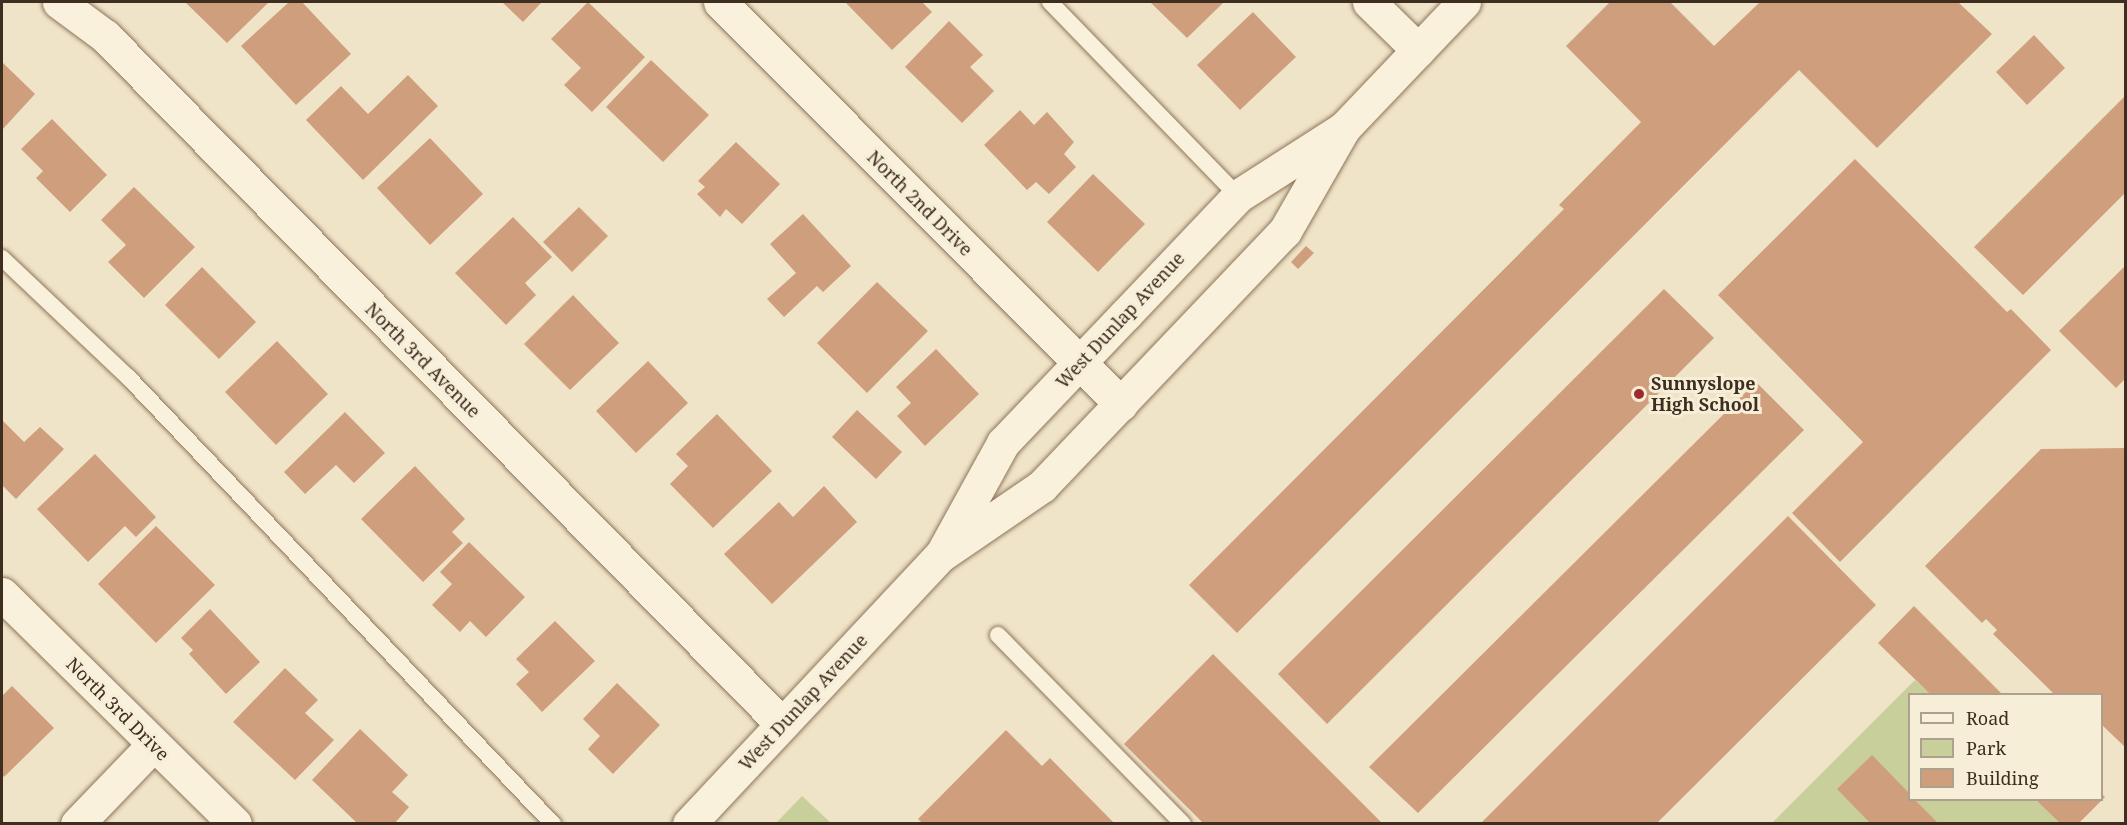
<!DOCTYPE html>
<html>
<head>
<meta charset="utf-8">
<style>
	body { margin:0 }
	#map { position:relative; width:2127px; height:825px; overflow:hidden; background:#f0e4c8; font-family:"Noto Serif",serif }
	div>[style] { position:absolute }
	.green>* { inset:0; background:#c9cf9b }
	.building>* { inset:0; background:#cf9f7d }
	.roads { filter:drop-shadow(0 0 2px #8d765c) drop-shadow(0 0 2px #8d765c) }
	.lane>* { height:16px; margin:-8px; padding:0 8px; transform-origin:8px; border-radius:8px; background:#faf1dc }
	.street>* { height:33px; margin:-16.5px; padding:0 16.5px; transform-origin:16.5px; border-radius:16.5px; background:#faf1dc }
	.secondary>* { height:33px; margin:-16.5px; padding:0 16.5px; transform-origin:16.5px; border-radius:16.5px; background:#faf1dc }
	.dots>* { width:16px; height:16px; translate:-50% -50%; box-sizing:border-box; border:3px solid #f7eed8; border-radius:50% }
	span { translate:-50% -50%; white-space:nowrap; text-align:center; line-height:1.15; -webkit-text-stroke:6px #f7eed8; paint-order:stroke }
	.street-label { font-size:18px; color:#3d2e20 }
	.poi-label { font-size:18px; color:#3d2e20; font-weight:700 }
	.left { translate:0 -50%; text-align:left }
	.frame { position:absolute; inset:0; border:3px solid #3d2e20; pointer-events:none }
	.legend { position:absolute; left:1908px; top:693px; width:195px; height:108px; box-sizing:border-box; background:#f7eed8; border:2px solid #ada18e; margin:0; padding:8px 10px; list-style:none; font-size:18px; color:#3d2e20 }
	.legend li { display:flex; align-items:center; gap:12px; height:30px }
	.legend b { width:30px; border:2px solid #ada18e }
</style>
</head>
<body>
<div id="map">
	<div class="green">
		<i style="clip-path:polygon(1915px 680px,1930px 694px,1910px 694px,1910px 800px,2036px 800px,2061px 823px,1771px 824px)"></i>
		<i style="clip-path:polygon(802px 796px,831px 823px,776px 823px)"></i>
	</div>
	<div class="building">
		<i style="clip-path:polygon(185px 2px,248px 3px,269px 2px,227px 43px)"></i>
		<i style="clip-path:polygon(289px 2px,302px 2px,351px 54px,296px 105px,241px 46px)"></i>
		<i style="clip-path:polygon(502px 2px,542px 2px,523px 22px)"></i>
		<i style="clip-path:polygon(588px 2px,645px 57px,592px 112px,564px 85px,581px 68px,551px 39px)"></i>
		<i style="clip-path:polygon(845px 2px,922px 2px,932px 12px,892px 50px)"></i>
		<i style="clip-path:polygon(1150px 2px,1224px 2px,1187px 38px)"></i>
		<i style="clip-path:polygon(1610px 2px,1670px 2px,1714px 46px,1760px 2px,1958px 2px,1992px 34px,1877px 148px,1799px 70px,1237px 633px,1189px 585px,1564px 209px,1559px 205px,1641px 122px,1566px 46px)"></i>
		<i style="clip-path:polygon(1253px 12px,1296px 57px,1240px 110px,1197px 65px)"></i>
		<i style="clip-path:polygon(949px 21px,983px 55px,970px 67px,994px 91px,962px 123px,905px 67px)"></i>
		<i style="clip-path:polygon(2034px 35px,2065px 68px,2027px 105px,1996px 72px)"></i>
		<i style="clip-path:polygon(651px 60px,709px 115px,663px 162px,606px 107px)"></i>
		<i style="clip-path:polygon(2px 62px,35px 94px,2px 130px)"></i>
		<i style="clip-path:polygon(408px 75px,438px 106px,363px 180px,306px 120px,341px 86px,368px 114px)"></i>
		<i style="clip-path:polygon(2126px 95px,2126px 192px,2023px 295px,1974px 247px)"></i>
		<i style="clip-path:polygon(1020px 110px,1034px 125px,1047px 112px,1074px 142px,1064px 154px,1076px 167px,1049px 194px,1036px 182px,1027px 190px,984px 145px)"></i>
		<i style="clip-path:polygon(52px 119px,107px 175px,70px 212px,36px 178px,43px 171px,21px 149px)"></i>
		<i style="clip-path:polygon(430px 138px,483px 194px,430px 245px,377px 188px)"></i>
		<i style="clip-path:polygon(736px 142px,780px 184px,742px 224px,726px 209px,720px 217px,697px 194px,705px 187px,698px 181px)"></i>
		<i style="clip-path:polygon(1855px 159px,2007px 312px,2011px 309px,2051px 350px,1840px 562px,1792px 513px,1863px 442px,1718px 295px)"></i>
		<i style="clip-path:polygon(1093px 174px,1145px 224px,1098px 272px,1047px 222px)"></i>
		<i style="clip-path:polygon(134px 187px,195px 247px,144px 298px,108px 262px,126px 245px,101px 220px)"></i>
		<i style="clip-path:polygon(579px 207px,608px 236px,572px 272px,543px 242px)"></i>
		<i style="clip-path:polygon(803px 214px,851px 266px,823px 292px,817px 286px,784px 317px,767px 299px,796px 273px,770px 244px)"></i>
		<i style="clip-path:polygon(513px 217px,552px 257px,525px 283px,536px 295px,506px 325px,455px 273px)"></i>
		<i style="clip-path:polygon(1306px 246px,1314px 253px,1298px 269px,1291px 262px)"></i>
		<i style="clip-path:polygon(2126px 265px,2126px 378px,2116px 388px,2059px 331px)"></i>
		<i style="clip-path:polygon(202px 267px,256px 322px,219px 359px,165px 305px)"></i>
		<i style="clip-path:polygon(877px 282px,928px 331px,867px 393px,817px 343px)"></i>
		<i style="clip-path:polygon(1664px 289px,1714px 338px,1327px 724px,1278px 674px)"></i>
		<i style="clip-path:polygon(573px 295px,619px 343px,570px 390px,524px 344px)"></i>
		<i style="clip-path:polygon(277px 341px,328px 394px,276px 445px,225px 392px)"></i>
		<i style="clip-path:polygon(936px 349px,979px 394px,925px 446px,897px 416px,911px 403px,896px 387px)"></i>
		<i style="clip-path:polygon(648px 361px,688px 403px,636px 453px,596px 411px)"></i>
		<i style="clip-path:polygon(1756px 382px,1804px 430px,1418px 813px,1369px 767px)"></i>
		<i style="clip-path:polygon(857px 410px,902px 452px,876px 479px,832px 437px)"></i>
		<i style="clip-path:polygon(345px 412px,385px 453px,354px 483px,336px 465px,305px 494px,284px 472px)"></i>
		<i style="clip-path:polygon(717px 414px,772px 471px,713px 528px,670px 484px,688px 466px,676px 454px)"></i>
		<i style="clip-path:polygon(2px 420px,24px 442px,40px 427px,64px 449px,16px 499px,2px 485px)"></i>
		<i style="clip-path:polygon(2126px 448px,2126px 748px,2102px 725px,2102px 694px,2054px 694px,1993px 634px,1997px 630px,1986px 619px,1982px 623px,1925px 566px,2041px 449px)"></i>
		<i style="clip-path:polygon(95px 454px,156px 517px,136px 537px,125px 526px,88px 562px,37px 509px)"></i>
		<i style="clip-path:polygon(415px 466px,465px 519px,452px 532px,463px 543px,423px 582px,361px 519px)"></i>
		<i style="clip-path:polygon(824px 486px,857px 522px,772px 604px,724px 554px,779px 502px,793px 517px)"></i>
		<i style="clip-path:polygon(1788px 516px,1876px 605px,1656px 824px,1480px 824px)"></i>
		<i style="clip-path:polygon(156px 526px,215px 585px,156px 643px,98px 584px)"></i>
		<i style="clip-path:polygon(469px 542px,525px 597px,486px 637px,470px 621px,460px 632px,432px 605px,452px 584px,440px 572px)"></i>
		<i style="clip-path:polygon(1914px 606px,2002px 694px,1930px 694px,1878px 643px)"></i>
		<i style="clip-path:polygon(210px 609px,260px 662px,226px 694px,189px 654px,193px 650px,181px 638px)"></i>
		<i style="clip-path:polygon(555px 621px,595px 661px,542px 712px,516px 684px,529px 672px,516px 659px)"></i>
		<i style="clip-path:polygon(1213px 654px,1383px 824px,1204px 824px,1124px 744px)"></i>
		<i style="clip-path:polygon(285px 668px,318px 700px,305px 713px,334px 740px,295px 780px,233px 722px)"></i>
		<i style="clip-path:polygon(617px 683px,660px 725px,613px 774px,588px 749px,600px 736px,583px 719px)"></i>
		<i style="clip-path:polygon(12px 686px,54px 728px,4px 777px,2px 774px,2px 696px)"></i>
		<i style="clip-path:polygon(360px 729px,408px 775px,392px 792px,409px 807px,394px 824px,358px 824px,312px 780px)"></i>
		<i style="clip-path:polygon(1006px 730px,1042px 766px,1050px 758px,1115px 824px,923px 824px,918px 819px)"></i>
		<i style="clip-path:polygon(1872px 755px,1910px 794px,1910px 800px,1915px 800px,1939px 824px,1871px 824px,1837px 789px)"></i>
		<i style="clip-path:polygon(2102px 794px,2105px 797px,2078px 824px,2061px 824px,2036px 800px,2102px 800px)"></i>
	</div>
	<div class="roads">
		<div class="lane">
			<i style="left:1050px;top:2px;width:270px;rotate:45.9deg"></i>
			<i style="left:2px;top:258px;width:173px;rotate:43.4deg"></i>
			<i style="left:128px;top:377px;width:617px;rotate:46.45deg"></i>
			<i style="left:998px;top:635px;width:264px;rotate:45.6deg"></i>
		</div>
		<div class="street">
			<i style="left:59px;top:2px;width:57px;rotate:36.5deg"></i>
			<i style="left:105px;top:36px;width:965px;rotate:45.46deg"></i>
			<i style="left:720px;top:2px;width:568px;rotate:45.07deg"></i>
			<i style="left:1369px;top:2px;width:69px;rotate:44.4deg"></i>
			<i style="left:2px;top:594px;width:327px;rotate:44.6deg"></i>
			<i style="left:77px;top:824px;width:111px;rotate:-46.1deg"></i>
		</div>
		<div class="secondary">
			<i style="left:945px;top:548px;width:120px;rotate:-61.1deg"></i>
			<i style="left:1003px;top:443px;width:178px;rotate:-46.4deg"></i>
			<i style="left:1126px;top:314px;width:163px;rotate:-46.5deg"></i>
			<i style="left:1238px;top:196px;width:126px;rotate:-32.7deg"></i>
			<i style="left:1344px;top:128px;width:174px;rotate:-46.4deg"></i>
			<i style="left:689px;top:824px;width:369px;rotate:-46.9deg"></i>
			<i style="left:941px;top:555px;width:122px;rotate:-34.3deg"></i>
			<i style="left:1042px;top:486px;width:352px;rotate:-46.4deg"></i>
			<i style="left:1285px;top:231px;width:119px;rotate:-60.2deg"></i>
		</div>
	</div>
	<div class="dots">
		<i style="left:1639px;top:394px;background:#9e2a2b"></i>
	</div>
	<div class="street-label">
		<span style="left:920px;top:203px;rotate:45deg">North 2nd Drive</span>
		<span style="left:1120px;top:320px;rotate:-47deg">West Dunlap Avenue</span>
		<span style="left:423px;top:360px;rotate:45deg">North 3rd Avenue</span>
		<span style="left:803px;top:702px;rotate:-47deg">West Dunlap Avenue</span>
		<span style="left:118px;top:709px;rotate:45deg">North 3rd Drive</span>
	</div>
	<div class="poi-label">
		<span class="left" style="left:1651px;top:394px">Sunnyslope<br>High School</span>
	</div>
	<div class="frame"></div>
	<ul class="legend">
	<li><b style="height:8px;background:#faf1dc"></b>Road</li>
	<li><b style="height:16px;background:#c9cf9b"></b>Park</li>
	<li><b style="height:16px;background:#cf9f7d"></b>Building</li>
	</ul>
</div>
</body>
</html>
